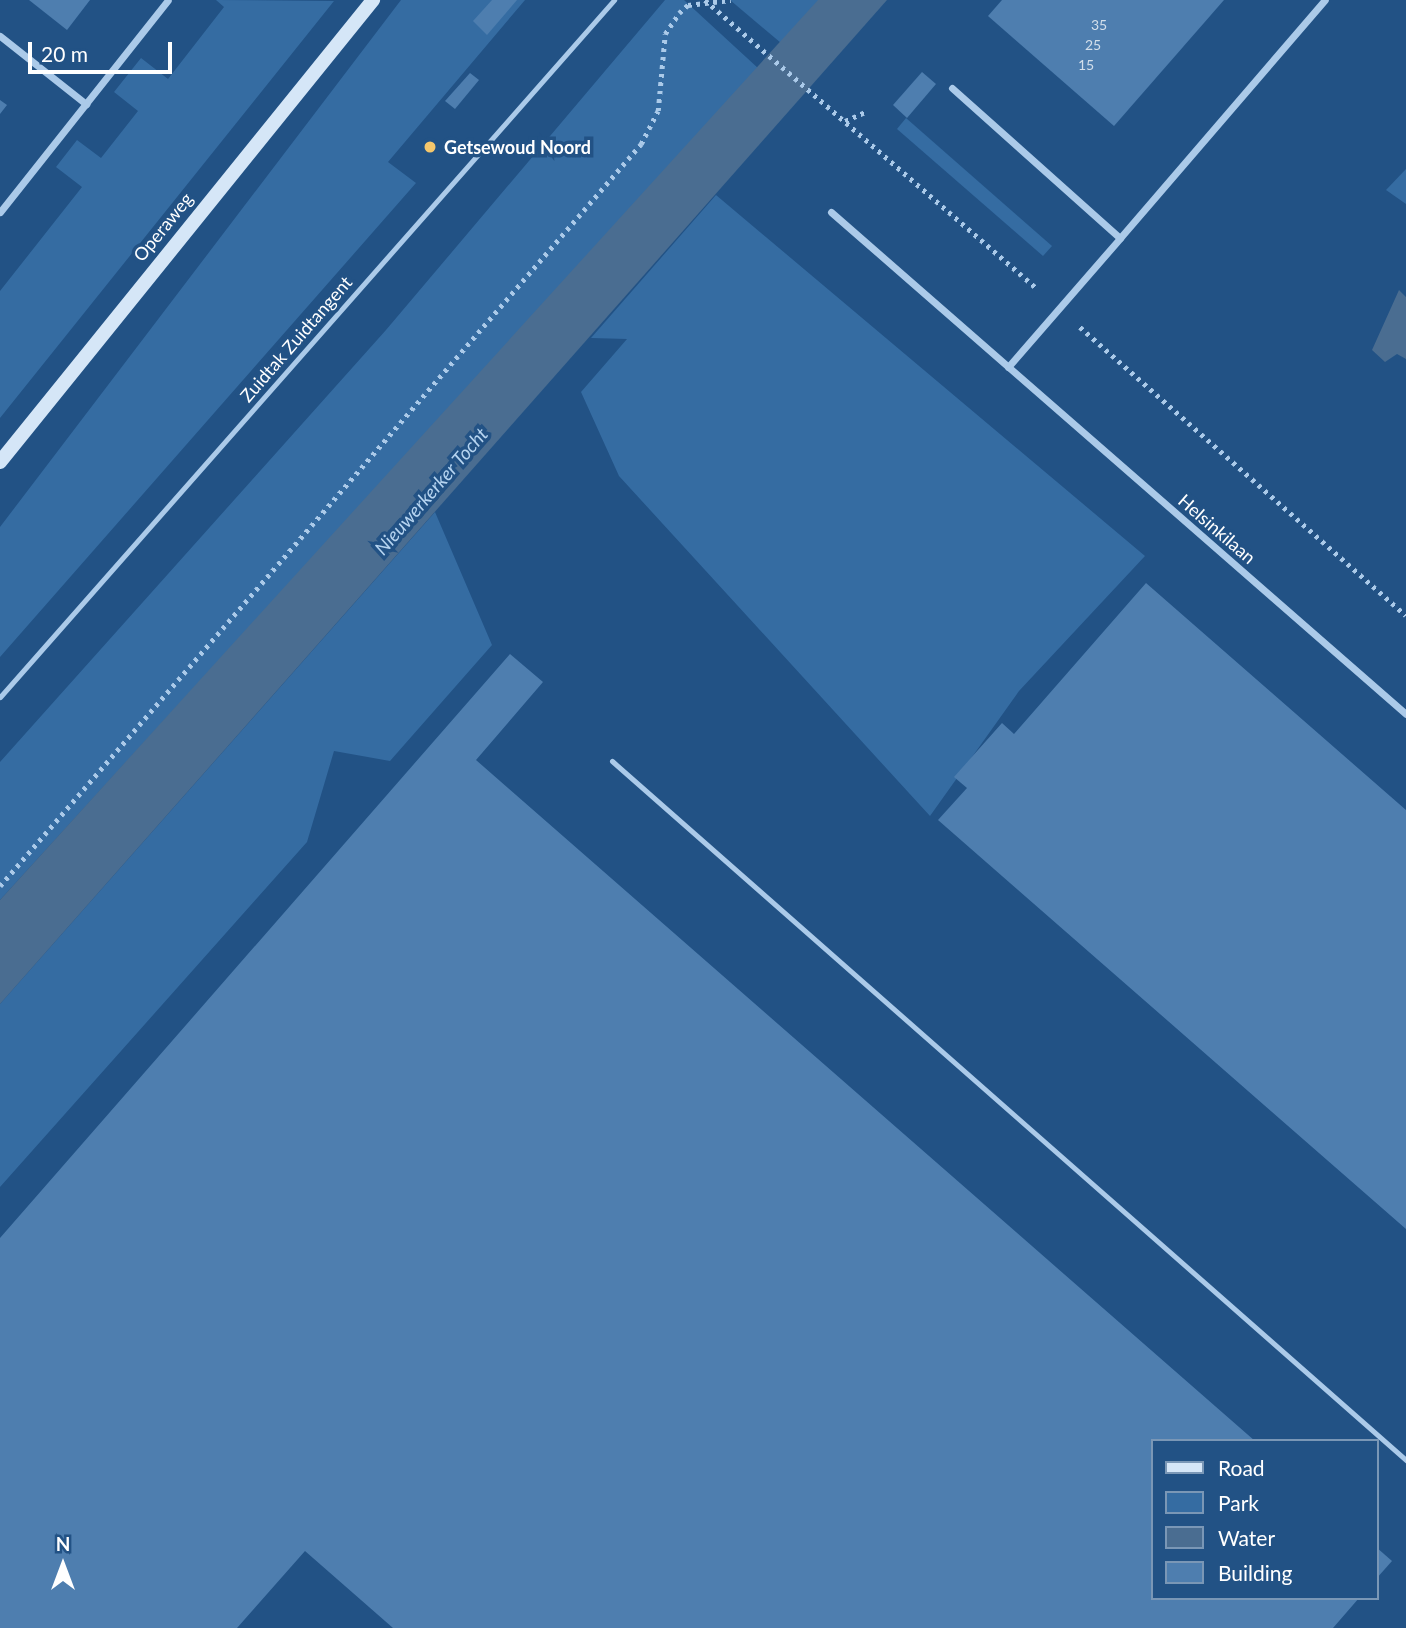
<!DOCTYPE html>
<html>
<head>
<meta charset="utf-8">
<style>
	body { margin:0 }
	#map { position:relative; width:1406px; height:1628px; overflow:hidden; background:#225285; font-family:Lato,sans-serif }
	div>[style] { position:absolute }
	.green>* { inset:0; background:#356ca2 }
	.water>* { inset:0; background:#4a6d91 }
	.building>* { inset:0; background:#4e7eaf }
	.path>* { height:4.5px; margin-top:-2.25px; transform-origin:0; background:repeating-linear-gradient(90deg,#abcae9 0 3.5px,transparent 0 8.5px) }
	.service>* { height:5px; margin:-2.5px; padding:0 2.5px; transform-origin:2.5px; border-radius:2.5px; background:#abcae9 }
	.minor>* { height:7px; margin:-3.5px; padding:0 3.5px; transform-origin:3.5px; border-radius:3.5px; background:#abcae9 }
	.secondary>* { height:14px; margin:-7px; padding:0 7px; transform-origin:7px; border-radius:7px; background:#d5e6f7 }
	.dots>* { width:19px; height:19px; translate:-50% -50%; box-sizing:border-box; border:4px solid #225285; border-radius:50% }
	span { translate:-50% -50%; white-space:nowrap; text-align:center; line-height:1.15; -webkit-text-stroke:7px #225285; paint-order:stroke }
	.number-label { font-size:14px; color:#d3dfeb }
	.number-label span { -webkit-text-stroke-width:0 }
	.poi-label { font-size:18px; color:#fff; font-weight:700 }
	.left { translate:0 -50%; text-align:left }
	.street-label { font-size:18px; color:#fff }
	.water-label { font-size:19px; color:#b6d4f0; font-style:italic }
	.legend { position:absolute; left:1151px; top:1439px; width:228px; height:161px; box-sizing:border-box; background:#225285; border:2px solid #7a97b6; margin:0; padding:9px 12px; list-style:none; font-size:21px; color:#fff }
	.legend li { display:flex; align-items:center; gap:14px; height:35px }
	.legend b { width:35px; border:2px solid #7a97b6 }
	.north { position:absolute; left:28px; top:1530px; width:70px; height:70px; -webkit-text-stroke:5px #225285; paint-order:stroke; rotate:0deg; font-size:19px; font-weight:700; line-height:28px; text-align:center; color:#fff }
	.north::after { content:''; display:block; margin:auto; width:24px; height:32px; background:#fff; clip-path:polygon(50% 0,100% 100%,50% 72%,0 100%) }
	.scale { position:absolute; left:28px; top:42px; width:144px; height:32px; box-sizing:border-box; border:4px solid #fff; border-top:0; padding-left:9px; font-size:21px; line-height:24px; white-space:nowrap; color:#fff; -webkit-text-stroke:5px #225285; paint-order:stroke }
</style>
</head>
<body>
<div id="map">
	<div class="green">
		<i style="clip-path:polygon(216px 0,334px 1px,0 418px,0 291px,82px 187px,56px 167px,77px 140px,101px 158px,138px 111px,114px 92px,141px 58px,168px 79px,224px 7px)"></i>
		<i style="clip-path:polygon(401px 0,525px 0,388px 162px,416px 183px,0 657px,0 527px)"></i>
		<i style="clip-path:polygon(665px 0,684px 0,759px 69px,0 900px,0 762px,386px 330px)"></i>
		<i style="clip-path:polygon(730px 0,819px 0,781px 43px)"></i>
		<i style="clip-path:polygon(906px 118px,1052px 246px,1043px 256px,897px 129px)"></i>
		<i style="clip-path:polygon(1406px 169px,1406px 204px,1386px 190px)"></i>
		<i style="clip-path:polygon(716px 195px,1145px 556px,1019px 691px,930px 816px,619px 476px,581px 392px,627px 339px,591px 338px)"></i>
		<i style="clip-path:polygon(435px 512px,492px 645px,390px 761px,334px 751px,307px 842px,0 1187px,0 1004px)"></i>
	</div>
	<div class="water">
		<i style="clip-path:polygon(818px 0,887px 0,0 1004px,0 900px)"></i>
		<i style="clip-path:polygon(1399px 290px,1406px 297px,1406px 359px,1397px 354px,1385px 362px,1372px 350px)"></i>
	</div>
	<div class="building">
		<i style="clip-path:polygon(29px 0,90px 0,67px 30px)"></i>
		<i style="clip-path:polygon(492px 0,517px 0,487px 35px,473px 21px)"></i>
		<i style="clip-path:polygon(1002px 0,1224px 0,1114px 126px,988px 16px)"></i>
		<i style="clip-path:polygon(922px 72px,936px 84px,907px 118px,893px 105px)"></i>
		<i style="clip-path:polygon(470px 73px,479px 80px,455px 109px,445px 101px)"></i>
		<i style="clip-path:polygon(0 100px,7px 105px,0 114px)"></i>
		<i style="clip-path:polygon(1146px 583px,1406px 810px,1406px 1229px,938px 820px,967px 788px,954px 777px,1002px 723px,1014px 734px)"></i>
		<i style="clip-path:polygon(510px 654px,543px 682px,476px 760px,1255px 1441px,1152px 1441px,1152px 1598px,1359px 1598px,1333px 1628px,393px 1628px,305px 1551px,237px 1628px,0 1628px,0 1238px)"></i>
		<i style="clip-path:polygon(1376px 1547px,1392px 1561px,1376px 1579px)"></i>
	</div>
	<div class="path">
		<i style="left:705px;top:0;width:440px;rotate:41deg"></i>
		<i style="left:845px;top:121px;width:22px;rotate:-24deg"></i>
		<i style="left:1080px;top:327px;width:435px;rotate:41.5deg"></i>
		<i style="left:0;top:886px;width:981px;rotate:-49.18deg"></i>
		<i style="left:641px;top:144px;width:37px;rotate:-63deg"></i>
		<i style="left:658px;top:111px;width:77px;rotate:-84.8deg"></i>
		<i style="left:665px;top:34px;width:25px;rotate:-56deg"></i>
		<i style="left:679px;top:13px;width:12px;rotate:-42deg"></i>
		<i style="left:688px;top:5px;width:43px;rotate:-6.6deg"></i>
	</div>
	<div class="service">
		<i style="left:0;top:697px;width:929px;rotate:-48.62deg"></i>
		<i style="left:612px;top:761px;width:1058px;rotate:41.36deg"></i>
	</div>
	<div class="minor">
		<i style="left:0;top:36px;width:110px;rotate:38.3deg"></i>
		<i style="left:952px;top:88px;width:225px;rotate:41.8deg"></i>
		<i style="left:1120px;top:238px;width:314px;rotate:-49.3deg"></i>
		<i style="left:0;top:212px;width:270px;rotate:-51.6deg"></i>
		<i style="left:831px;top:212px;width:763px;rotate:41.12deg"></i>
		<i style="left:1008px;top:367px;width:171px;rotate:-49deg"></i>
	</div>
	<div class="secondary">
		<i style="left:0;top:462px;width:594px;rotate:-51.08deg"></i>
	</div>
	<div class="dots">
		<i style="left:430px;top:147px;background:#f5c76c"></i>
	</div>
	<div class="number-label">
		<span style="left:1099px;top:25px">35</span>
		<span style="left:1093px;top:45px">25</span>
		<span style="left:1086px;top:65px">15</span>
	</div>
	<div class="poi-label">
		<span class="left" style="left:444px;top:147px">Getsewoud Noord</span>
	</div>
	<div class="street-label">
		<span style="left:163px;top:227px;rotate:-51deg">Operaweg</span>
		<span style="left:296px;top:339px;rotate:-49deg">Zuidtak Zuidtangent</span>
		<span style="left:1217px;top:529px;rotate:41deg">Helsinkilaan</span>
	</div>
	<div class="water-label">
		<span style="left:431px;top:491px;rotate:-49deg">Nieuwerkerker Tocht</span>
	</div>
	<ul class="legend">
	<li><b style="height:9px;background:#d5e6f7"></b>Road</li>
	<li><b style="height:19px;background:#356ca2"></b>Park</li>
	<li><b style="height:19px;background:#4a6d91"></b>Water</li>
	<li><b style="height:19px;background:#4e7eaf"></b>Building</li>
	</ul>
	<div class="north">N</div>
	<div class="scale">20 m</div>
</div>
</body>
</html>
